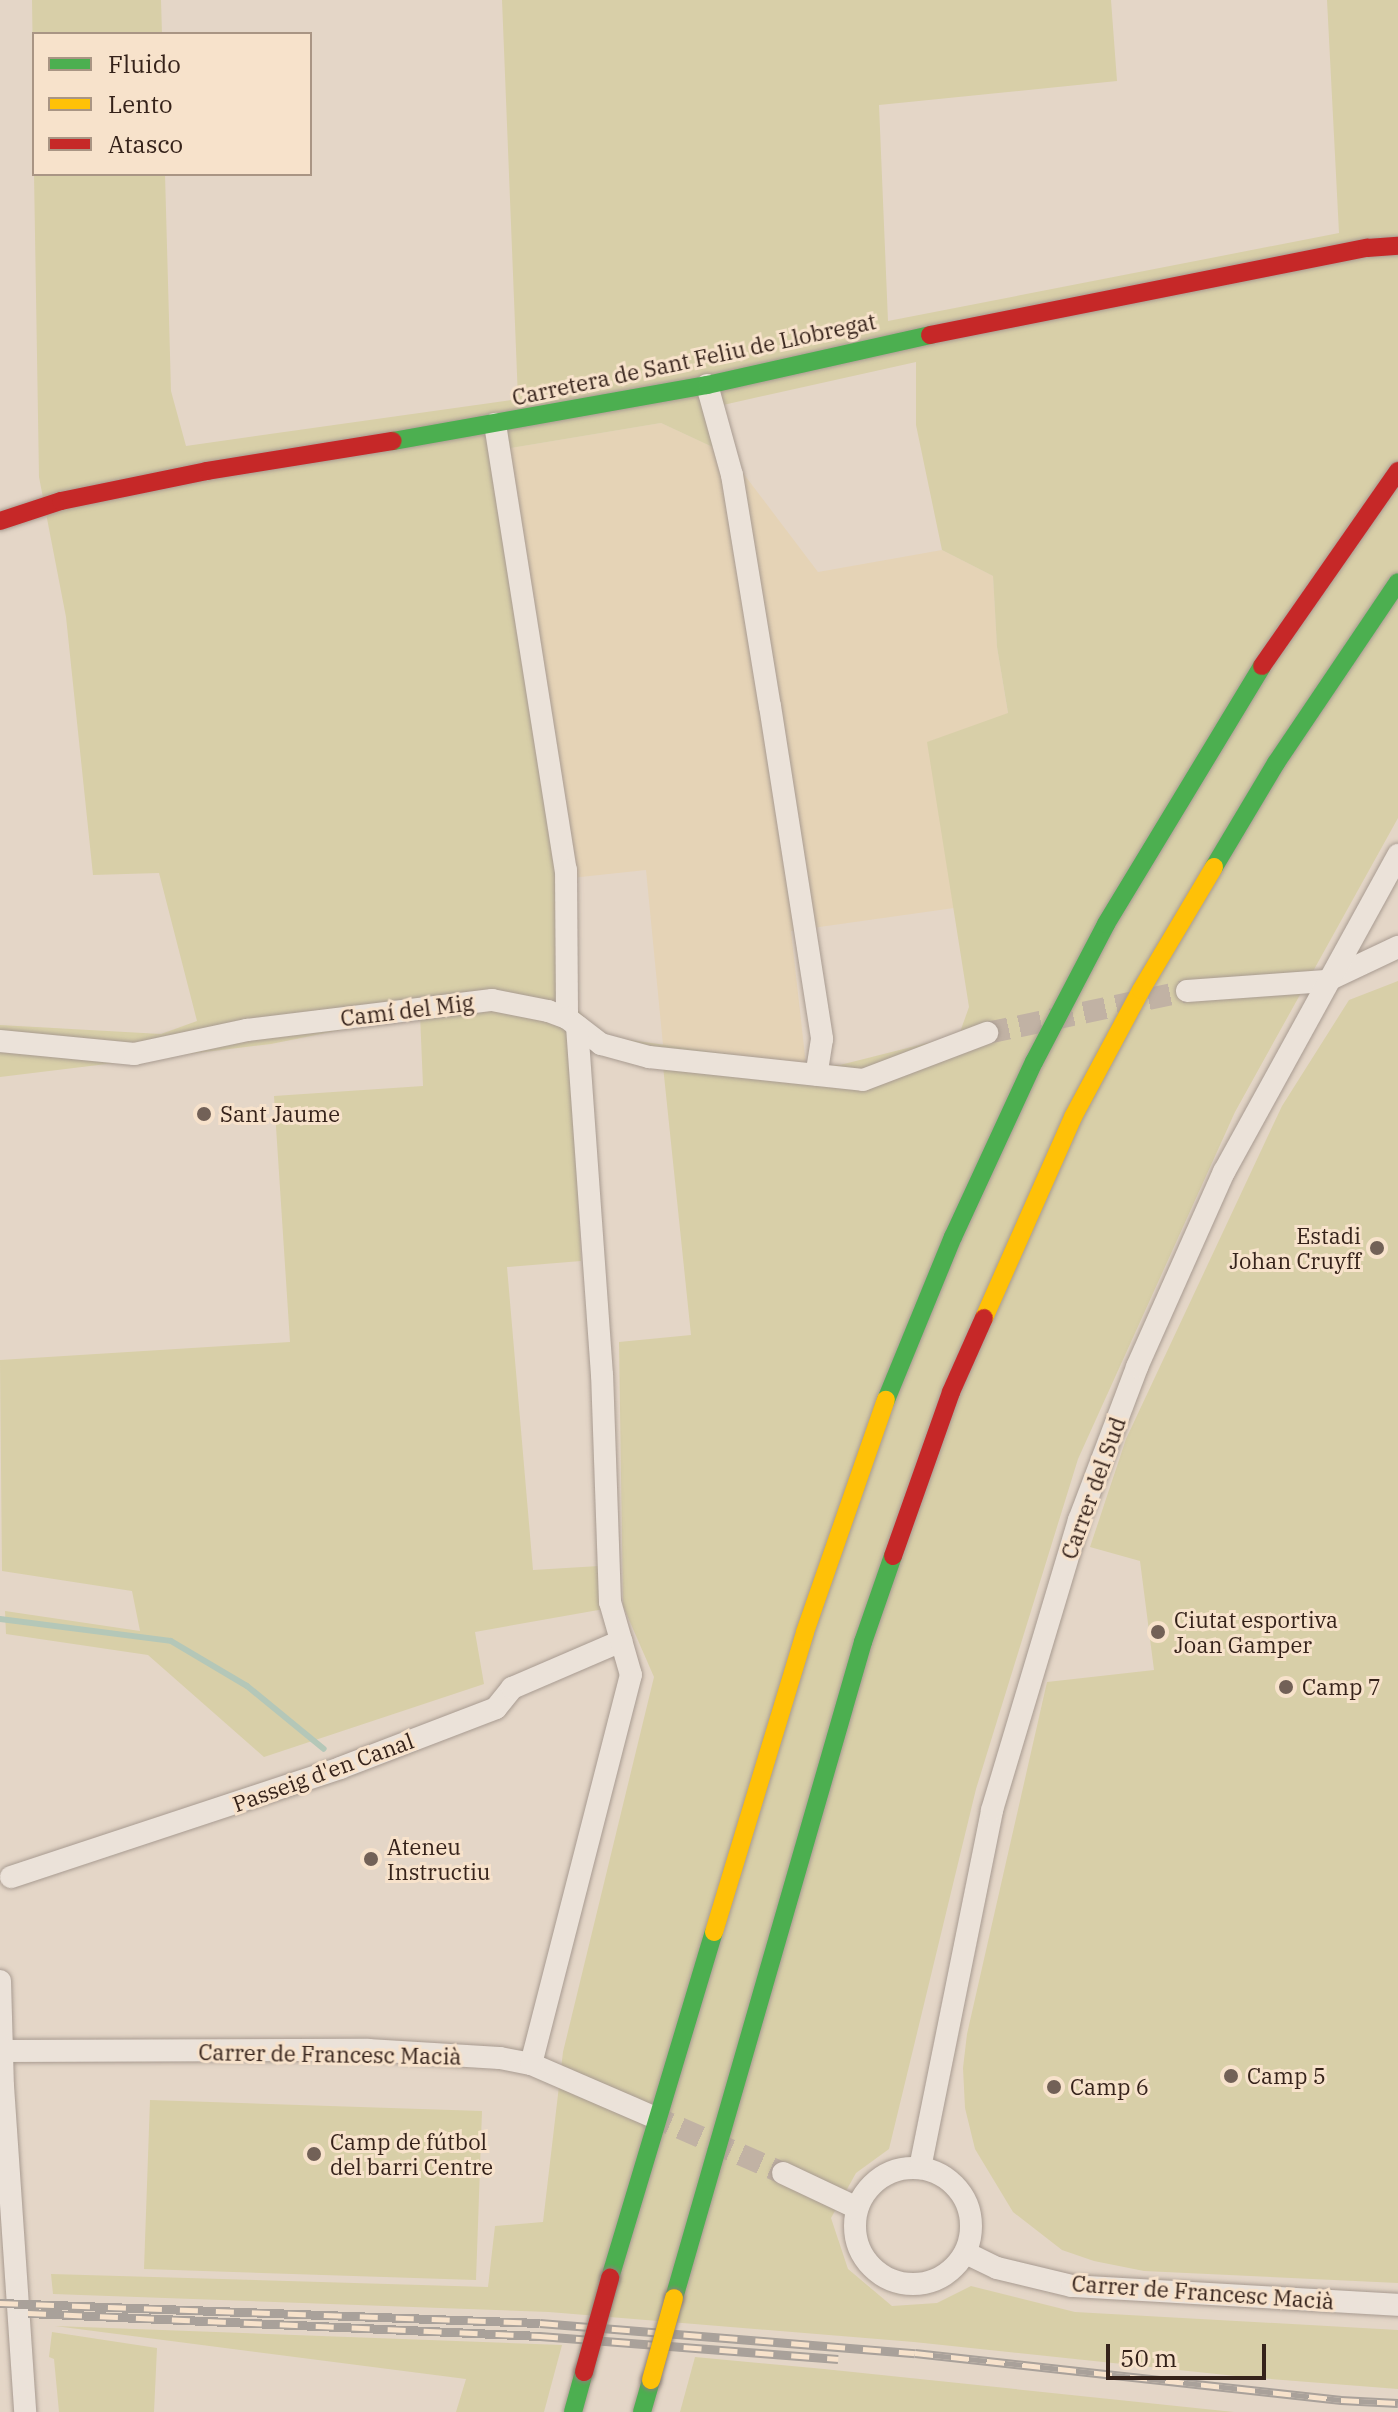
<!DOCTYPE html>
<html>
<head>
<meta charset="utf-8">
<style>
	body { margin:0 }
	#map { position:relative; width:1398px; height:2412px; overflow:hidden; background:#e4d6c7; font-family:"IBM Plex Serif",serif }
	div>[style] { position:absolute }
	.farmland>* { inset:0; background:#e5d3b6 }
	.green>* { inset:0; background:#d8cfa8 }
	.stream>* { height:6px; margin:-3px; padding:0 3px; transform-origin:3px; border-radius:3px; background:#b4c7b8 }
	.street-tunnel>* { height:22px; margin-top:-11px; transform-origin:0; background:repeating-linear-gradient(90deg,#c1b2a4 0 22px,transparent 0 33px) }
	.roads { filter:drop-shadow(0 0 2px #a89b91) drop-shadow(0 0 2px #a89b91) }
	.street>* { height:22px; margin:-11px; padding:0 11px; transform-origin:11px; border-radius:11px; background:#ebe2d9 }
	.street>.ring { margin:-11px; padding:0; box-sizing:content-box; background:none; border:22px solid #ebe2d9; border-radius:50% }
	.fast>* { height:18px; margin:-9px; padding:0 9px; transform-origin:9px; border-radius:9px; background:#4caf50 }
	.slow>* { height:18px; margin:-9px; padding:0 9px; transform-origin:9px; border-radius:9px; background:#ffc107 }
	.jam>* { height:18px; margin:-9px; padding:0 9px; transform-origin:9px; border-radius:9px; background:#c62828 }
	.rail>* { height:9px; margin-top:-4.5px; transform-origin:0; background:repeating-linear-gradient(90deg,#f7e2cb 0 18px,#a9a19a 0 36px); box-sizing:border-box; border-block:2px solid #a9a19a }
	.bridges { filter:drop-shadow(0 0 2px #8d8178) drop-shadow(0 0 2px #8d8178) }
	.slow-bridge>* { height:18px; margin:-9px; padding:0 9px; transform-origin:9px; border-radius:9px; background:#ffc107 }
	.jam-bridge>* { height:18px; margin:-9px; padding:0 9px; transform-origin:9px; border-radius:9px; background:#c62828 }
	.dots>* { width:22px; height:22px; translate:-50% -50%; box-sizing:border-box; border:4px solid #f7e2cb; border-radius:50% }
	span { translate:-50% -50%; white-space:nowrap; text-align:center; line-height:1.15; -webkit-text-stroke:6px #f7e2cb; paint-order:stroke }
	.street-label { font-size:22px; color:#35221a }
	.poi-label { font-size:22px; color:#35221a }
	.left { translate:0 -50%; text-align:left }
	.right { translate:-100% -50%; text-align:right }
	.legend { position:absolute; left:32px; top:32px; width:280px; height:144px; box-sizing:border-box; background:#f7e2cb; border:2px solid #a99584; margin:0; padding:10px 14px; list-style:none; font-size:24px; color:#35221a }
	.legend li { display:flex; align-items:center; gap:16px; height:40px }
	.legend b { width:40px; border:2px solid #a99584 }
	.scale { position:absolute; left:1106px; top:2344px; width:160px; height:36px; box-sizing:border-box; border:4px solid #35221a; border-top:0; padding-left:10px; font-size:24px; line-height:28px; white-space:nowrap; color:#35221a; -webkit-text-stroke:6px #f7e2cb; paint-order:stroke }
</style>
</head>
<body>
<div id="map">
	<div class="farmland">
		<i style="clip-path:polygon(661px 423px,719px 450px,740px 469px,818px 572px,942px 550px,993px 576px,997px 647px,1008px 714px,928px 742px,954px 908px,791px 931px,806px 1065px,663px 1045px,646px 870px,571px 878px,505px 449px)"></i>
	</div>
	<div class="green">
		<i style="clip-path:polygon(32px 0,161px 0,162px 34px,34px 34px,34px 143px)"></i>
		<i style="clip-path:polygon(evenodd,502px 0,1111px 0,1117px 81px,879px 105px,888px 321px,1339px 233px,1327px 0,1398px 0,1398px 818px,1235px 1112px,1078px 1459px,976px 1789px,889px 2149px,856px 2173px,831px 2218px,848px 2269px,892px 2306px,937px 2303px,971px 2286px,1075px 2312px,1398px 2330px,1398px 2389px,1245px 2377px,914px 2342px,549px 2312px,53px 2294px,51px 2274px,488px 2287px,495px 2226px,543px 2222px,563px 2052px,654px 1677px,623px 1606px,619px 1342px,691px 1335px,663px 1066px,571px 1044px,581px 1261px,507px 1267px,533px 1570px,599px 1566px,604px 1609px,475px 1632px,484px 1684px,264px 1757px,148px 1655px,6px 1634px,5px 1611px,140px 1631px,132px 1591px,2px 1571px,0 1360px,290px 1342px,274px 1096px,423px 1086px,420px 1014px,271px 1044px,0 1077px,0 1025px,161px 1034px,197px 1021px,159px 873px,93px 875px,66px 617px,39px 477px,34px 174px,165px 174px,171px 391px,186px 446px,518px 399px,502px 0,916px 362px,916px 425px,942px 550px,993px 576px,997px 647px,1008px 713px,927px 742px,969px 1007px,959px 1035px,840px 1065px,806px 1065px,602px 1036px,573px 1005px,505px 449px,661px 423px,719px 450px,723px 405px,916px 362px)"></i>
		<i style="clip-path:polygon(1398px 981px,1398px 2283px,1144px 2271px,1094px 2261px,1062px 2250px,1013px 2212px,975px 2149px,965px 2108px,963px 2068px,967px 2034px,1047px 1682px,1154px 1670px,1140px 1561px,1090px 1547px,1126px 1439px,1282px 1106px,1349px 1000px)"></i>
		<i style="clip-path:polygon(150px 2100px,482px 2111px,476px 2280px,144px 2269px)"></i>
		<i style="clip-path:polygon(55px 2326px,562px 2345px,544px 2412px,456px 2412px,466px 2379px)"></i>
		<i style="clip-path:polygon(52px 2332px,157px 2348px,154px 2412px,59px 2412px,54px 2359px,49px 2357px)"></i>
		<i style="clip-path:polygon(695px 2357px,824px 2369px,1234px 2412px,680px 2412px)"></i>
	</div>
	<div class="stream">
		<i style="left:0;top:1619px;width:172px;rotate:7.3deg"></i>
		<i style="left:171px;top:1641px;width:88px;rotate:30.6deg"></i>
		<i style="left:247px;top:1686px;width:99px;rotate:39.3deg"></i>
	</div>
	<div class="street-tunnel">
		<i style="left:987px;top:1033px;width:204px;rotate:-11.9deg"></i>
		<i style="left:650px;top:2115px;width:145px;rotate:23.6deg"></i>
	</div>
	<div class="roads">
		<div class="street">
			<i style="left:707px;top:385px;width:93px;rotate:74.5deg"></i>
			<i style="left:732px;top:475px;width:234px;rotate:80.7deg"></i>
			<i style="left:770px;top:706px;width:337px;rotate:81.1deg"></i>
			<i style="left:822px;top:1039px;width:36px;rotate:99deg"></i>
			<i style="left:495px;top:424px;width:452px;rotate:81deg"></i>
			<i style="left:566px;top:870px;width:148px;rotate:89.6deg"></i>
			<i style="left:1187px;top:991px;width:139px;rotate:-4.1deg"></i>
			<i style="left:1326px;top:981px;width:80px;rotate:-25.3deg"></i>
			<i style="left:0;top:1041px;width:135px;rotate:5.5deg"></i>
			<i style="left:134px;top:1054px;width:116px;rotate:-12deg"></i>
			<i style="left:247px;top:1030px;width:247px;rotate:-7deg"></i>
			<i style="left:492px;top:1000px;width:57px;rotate:11.1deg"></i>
			<i style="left:548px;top:1011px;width:20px;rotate:20deg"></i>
			<i style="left:567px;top:1018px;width:43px;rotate:37.4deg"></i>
			<i style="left:601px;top:1044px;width:50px;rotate:15.2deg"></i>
			<i style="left:649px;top:1057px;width:215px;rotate:6.1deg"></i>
			<i style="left:863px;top:1080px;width:133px;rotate:-20.8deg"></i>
			<i style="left:11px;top:1877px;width:347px;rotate:-18.3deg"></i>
			<i style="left:340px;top:1768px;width:167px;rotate:-21deg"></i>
			<i style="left:496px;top:1708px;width:26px;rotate:-51deg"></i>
			<i style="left:512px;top:1688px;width:119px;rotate:-23.3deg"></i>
			<i style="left:0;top:1981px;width:105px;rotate:88.4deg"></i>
			<i style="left:3px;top:2086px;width:327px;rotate:86.1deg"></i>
			<i style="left:0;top:2051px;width:368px;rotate:-0.2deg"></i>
			<i style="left:368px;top:2050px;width:132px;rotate:3.5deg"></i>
			<i style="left:500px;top:2058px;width:32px;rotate:11deg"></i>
			<i style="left:531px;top:2064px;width:129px;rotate:23.4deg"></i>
			<i style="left:531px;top:2064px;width:402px;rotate:-75.6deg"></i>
			<i style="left:631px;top:1675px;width:76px;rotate:-106deg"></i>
			<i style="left:610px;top:1602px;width:227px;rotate:-92deg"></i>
			<i style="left:602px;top:1375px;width:350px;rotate:-94.1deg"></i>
			<i class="ring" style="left:855px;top:2168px;width:94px;height:94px"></i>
			<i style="left:920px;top:2168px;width:365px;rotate:-78.6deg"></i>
			<i style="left:992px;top:1810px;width:303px;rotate:-73.3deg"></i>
			<i style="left:1079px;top:1520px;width:164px;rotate:-69.2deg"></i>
			<i style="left:1137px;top:1367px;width:214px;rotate:-66deg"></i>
			<i style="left:1224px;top:1172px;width:362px;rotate:-61.2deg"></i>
			<i style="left:783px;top:2173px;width:82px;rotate:25.3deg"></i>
			<i style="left:966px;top:2253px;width:34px;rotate:26deg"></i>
			<i style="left:997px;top:2268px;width:77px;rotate:13.5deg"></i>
			<i style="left:1072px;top:2286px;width:327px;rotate:3.3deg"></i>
		</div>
		<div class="fast">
			<i style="left:393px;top:441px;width:319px;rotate:-10.1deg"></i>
			<i style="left:707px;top:385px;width:229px;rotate:-12.6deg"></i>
			<i style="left:1214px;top:867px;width:121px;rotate:-59.2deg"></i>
			<i style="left:1276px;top:763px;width:218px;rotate:-56deg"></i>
			<i style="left:886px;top:1400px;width:176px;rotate:-67.7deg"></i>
			<i style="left:953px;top:1237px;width:193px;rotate:-65.2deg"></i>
			<i style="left:1034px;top:1062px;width:156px;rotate:-62.4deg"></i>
			<i style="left:1106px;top:924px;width:301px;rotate:-58.8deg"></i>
			<i style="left:610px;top:2278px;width:361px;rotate:-73.3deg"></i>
			<i style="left:674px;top:2298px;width:683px;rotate:-73.93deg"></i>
			<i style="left:863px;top:1642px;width:91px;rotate:-70.8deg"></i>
			<i style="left:573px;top:2412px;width:41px;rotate:-74.6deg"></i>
			<i style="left:642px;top:2412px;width:33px;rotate:-74deg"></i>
		</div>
		<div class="slow">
			<i style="left:984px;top:1318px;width:220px;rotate:-66.1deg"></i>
			<i style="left:1073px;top:1117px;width:144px;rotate:-61.8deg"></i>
			<i style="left:1141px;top:990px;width:143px;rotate:-59.3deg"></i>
			<i style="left:714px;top:1932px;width:313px;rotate:-73.1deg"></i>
			<i style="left:805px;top:1632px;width:246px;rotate:-70.8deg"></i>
		</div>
		<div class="jam">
			<i style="left:930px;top:335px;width:446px;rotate:-11.3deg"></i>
			<i style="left:1367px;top:248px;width:31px;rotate:-4deg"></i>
			<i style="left:0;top:521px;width:64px;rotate:-18.2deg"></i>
			<i style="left:61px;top:501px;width:149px;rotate:-11.6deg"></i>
			<i style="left:207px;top:471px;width:188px;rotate:-9.2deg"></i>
			<i style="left:1262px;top:666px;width:238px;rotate:-55.1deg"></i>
			<i style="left:893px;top:1556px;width:174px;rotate:-70.5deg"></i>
			<i style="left:951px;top:1392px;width:81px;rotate:-66deg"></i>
		</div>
	</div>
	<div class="rail">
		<i style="left:0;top:2303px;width:540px;rotate:2.12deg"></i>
		<i style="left:540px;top:2323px;width:376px;rotate:4.6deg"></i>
		<i style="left:915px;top:2353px;width:429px;rotate:6.3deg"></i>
		<i style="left:1341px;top:2400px;width:57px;rotate:3deg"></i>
		<i style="left:28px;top:2313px;width:513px;rotate:2.57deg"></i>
		<i style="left:540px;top:2336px;width:299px;rotate:4.4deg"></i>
	</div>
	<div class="bridges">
		<div class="slow-bridge">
			<i style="left:651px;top:2380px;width:85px;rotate:-74.3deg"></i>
		</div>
		<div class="jam-bridge">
			<i style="left:584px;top:2372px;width:98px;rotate:-74.5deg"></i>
		</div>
	</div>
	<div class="dots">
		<i style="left:204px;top:1114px;background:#726157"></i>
		<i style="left:1377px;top:1248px;background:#726157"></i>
		<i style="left:1158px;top:1632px;background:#726157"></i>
		<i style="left:1286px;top:1687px;background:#726157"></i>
		<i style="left:371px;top:1859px;background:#726157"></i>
		<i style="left:1231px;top:2076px;background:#726157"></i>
		<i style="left:1054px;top:2087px;background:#726157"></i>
		<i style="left:314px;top:2154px;background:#726157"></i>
	</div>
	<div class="street-label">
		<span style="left:694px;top:359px;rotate:-12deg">Carretera de Sant Feliu de Llobregat</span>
		<span style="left:407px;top:1010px;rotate:-7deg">Camí del Mig</span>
		<span style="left:1093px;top:1488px;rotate:-70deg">Carrer del Sud</span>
		<span style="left:323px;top:1772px;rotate:-20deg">Passeig d'en Canal</span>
		<span style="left:330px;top:2054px;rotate:1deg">Carrer de Francesc Macià</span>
		<span style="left:1203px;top:2292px;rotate:4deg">Carrer de Francesc Macià</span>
	</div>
	<div class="poi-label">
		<span class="left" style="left:220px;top:1114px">Sant Jaume</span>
		<span class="right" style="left:1361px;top:1248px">Estadi<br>Johan Cruyff</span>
		<span class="left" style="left:1174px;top:1632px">Ciutat esportiva<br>Joan Gamper</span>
		<span class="left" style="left:1302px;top:1687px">Camp 7</span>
		<span class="left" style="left:387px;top:1859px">Ateneu<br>Instructiu</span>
		<span class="left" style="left:1247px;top:2076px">Camp 5</span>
		<span class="left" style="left:1070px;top:2087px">Camp 6</span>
		<span class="left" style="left:330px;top:2154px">Camp de fútbol<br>del barri Centre</span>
	</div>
	<ul class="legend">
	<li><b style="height:10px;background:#4caf50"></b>Fluido</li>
	<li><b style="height:10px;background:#ffc107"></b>Lento</li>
	<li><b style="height:10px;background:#c62828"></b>Atasco</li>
	</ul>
	<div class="scale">50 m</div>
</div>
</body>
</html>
